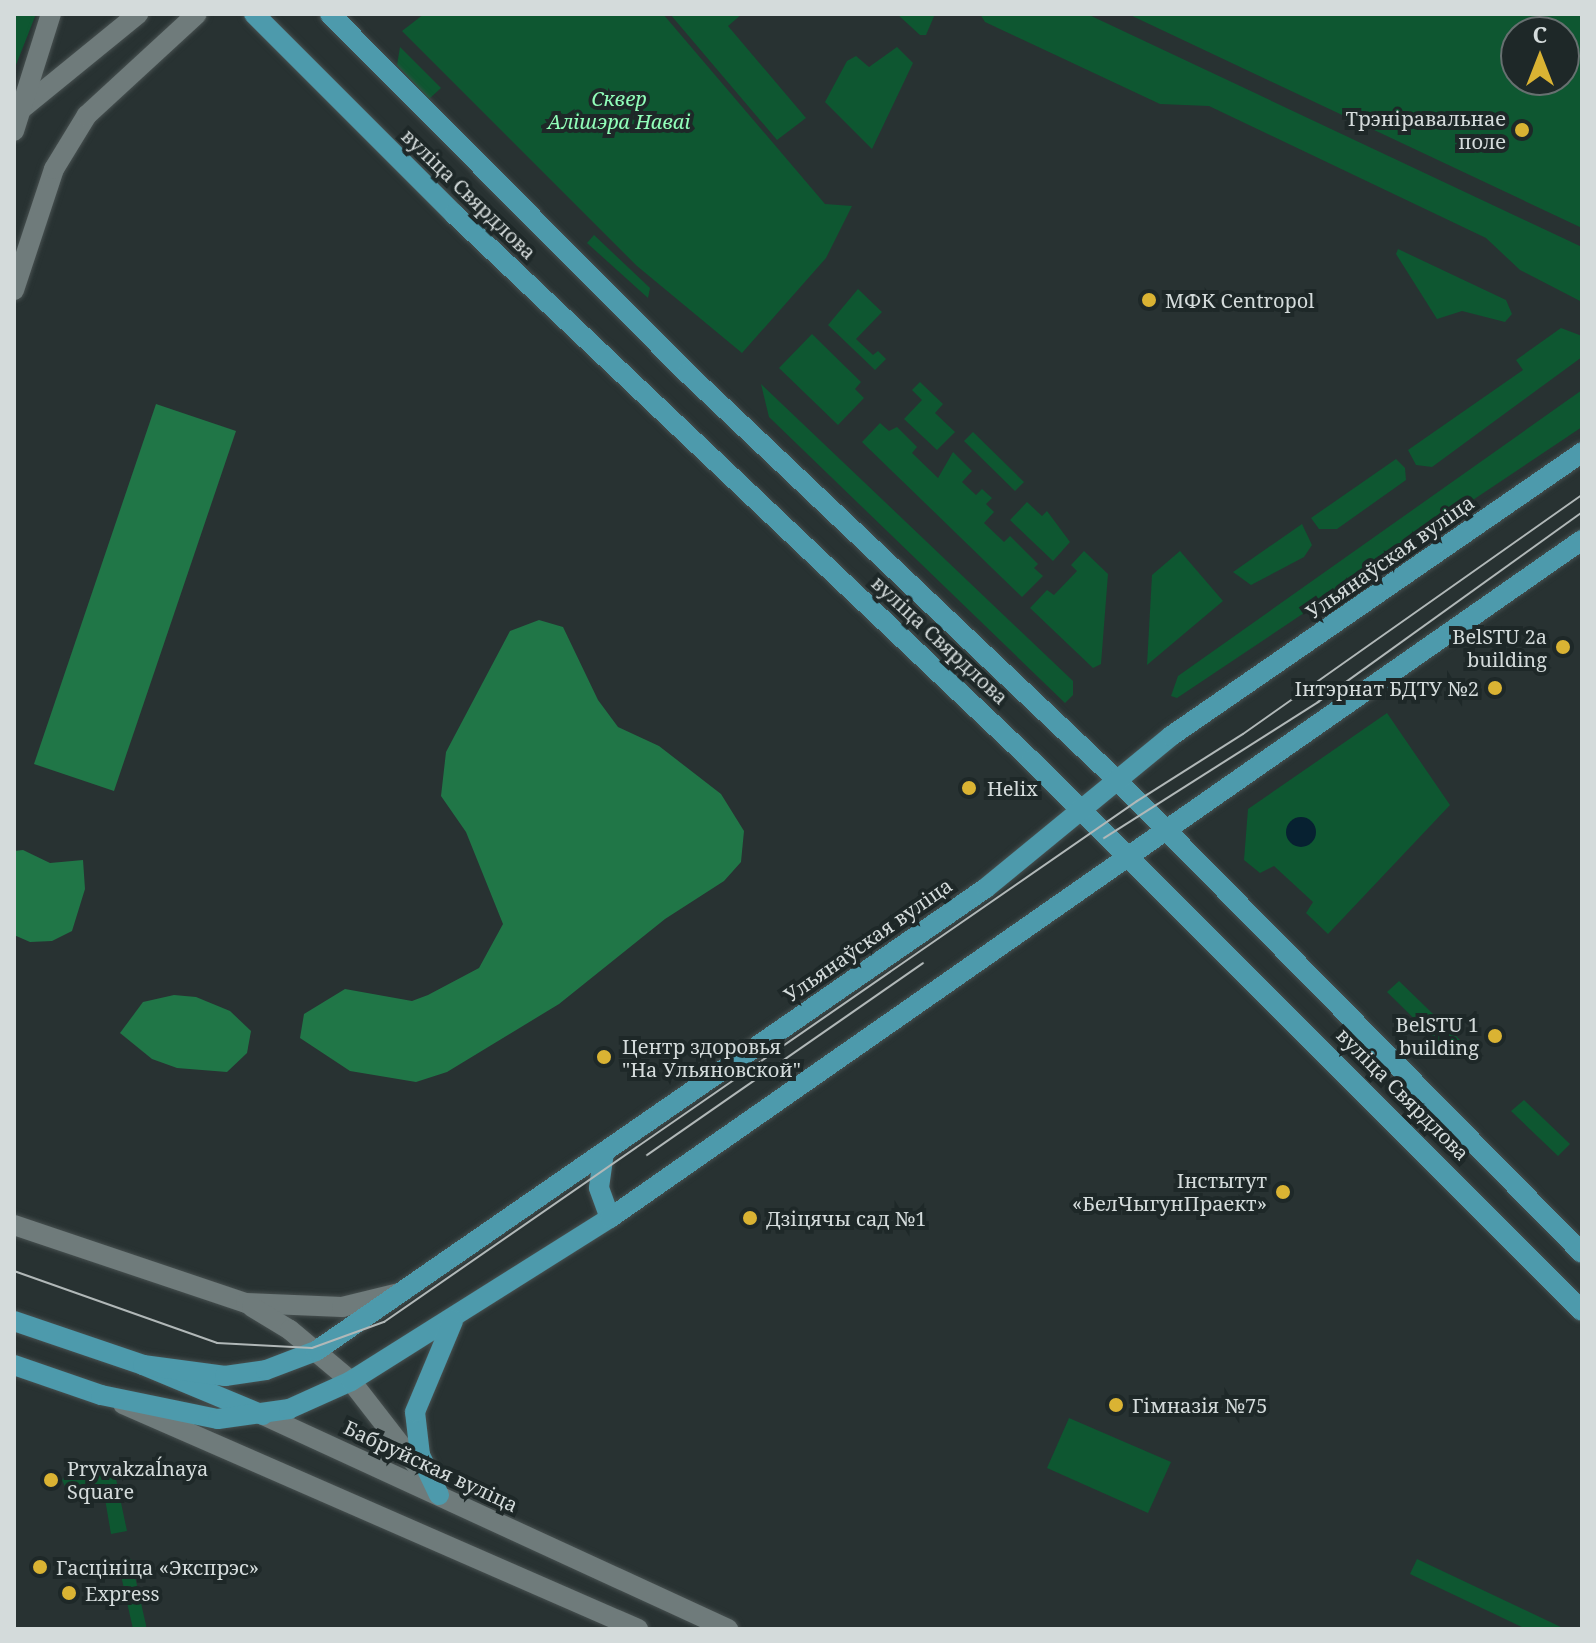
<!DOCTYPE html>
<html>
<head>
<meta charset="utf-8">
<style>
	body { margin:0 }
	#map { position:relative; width:1596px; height:1643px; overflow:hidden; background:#283232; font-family:"Noto Serif",serif }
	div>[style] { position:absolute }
	.green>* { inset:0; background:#0e5731 }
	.forest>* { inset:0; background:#207647 }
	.water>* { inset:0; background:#072131 }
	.round { border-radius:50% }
	.roads { filter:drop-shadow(0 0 2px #475050) drop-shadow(0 0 2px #475050) }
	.secondary>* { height:20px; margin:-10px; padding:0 10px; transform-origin:10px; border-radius:10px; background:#6f7b7b }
	.primary>* { height:20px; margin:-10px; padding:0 10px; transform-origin:10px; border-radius:10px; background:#4d9aac }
	.tram>* { height:2px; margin:-1px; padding:0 1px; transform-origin:1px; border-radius:1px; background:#b1b8b8 }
	.dots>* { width:22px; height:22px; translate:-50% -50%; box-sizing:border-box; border:4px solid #1e2828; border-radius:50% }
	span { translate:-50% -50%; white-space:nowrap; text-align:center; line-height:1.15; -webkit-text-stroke:8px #1e2828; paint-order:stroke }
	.park-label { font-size:20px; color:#91feb9; font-style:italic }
	.poi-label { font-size:20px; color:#d4dbdb }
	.right { translate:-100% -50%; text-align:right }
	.left { translate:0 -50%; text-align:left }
	.street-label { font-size:20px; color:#d4dbdb }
	.frame { position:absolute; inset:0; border:16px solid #d4dbdb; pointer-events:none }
	.north { position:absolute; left:1500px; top:16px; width:80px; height:80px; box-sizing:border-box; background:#1e2828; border:2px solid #677070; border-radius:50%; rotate:0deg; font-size:22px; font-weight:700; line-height:32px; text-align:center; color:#d4dbdb }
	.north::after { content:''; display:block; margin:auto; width:28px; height:36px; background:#dab333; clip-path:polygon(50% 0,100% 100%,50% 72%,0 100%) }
</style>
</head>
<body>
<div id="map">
	<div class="green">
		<i style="clip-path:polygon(14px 14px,36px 14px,14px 70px)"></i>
		<i style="clip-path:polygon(424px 14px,663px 14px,825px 204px,852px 206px,826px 258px,742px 353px,637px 266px,402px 31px)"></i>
		<i style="clip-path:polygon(670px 14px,742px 14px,728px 26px,806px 118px,777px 140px)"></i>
		<i style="clip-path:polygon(897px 14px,935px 14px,926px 35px,920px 35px)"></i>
		<i style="clip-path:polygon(980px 14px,1087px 14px,1582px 247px,1582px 302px,1520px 270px,1486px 238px,1209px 106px,1160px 104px,985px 22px)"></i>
		<i style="clip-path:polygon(evenodd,1128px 14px,1582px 14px,1582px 228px,1128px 14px,1516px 32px,1564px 32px,1564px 80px,1516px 80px,1516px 32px)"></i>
		<i style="clip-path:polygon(400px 47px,441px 88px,429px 99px,397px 65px)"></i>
		<i style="clip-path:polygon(897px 47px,913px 63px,872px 149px,825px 102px,847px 61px,856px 56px,869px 67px)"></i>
		<i style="clip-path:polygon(594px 235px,650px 288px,648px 298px,587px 243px)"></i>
		<i style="clip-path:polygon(1398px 249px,1506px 300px,1512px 314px,1505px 322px,1462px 311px,1437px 319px,1396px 254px)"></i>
		<i style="clip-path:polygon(858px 289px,882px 312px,856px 339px,873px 355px,878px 351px,886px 359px,875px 370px,828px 325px)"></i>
		<i style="clip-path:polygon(1561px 328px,1582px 336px,1582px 357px,1432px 467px,1416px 465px,1408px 450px,1523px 370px,1516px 360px)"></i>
		<i style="clip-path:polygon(812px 334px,861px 382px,855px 389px,864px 398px,838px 425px,779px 368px)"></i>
		<i style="clip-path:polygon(920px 382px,943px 404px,935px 413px,955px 432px,937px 450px,904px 419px,922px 400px,912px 390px)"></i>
		<i style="clip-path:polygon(761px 384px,1073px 681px,1073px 695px,1065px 703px,769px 417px)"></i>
		<i style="clip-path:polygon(1582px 390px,1582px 427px,1177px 698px,1171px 696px,1178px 676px)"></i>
		<i style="clip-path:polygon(880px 423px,889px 431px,897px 427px,917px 447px,912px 453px,938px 478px,953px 452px,972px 471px,962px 482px,976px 495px,982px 489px,992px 498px,986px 504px,994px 512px,984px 523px,1004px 542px,1010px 536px,1038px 564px,1034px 568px,1043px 576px,1022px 597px,862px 442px)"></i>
		<i style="clip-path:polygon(973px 432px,1024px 482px,1015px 491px,964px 441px)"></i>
		<i style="clip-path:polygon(1396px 459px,1405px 468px,1406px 480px,1337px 529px,1319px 529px,1311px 518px)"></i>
		<i style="clip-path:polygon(1027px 502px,1042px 516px,1047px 511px,1070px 542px,1053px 561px,1010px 520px)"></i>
		<i style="clip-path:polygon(1302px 524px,1312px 545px,1304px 557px,1251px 585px,1233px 572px)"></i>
		<i style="clip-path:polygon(1084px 551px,1108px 574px,1101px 664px,1093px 668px,1030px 608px,1047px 590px,1054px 595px,1077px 571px,1071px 565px)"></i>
		<i style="clip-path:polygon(1180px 551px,1223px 601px,1147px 665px,1152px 575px)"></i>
		<i style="clip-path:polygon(1387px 713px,1450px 805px,1328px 934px,1306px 913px,1313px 902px,1274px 866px,1260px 873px,1244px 860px,1248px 809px)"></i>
		<i style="clip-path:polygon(1399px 981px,1461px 1041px,1449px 1053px,1387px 992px)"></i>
		<i style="clip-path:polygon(1524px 1100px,1570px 1144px,1558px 1156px,1511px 1111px)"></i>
		<i style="clip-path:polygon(1069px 1418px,1171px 1462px,1148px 1513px,1047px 1468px)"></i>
		<i style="clip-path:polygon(73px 1466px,116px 1479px,127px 1531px,111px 1534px,104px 1493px,82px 1484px,69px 1496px,62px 1480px)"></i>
		<i style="clip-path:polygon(131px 1559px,146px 1625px,146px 1629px,133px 1629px,118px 1562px)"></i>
		<i style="clip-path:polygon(1417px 1559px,1565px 1629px,1526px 1629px,1410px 1574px)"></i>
	</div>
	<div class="forest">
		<i style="clip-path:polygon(156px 404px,236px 431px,114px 791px,34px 764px)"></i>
		<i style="clip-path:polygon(539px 620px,563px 627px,598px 700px,618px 727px,659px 746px,721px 794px,744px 831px,741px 862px,724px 881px,665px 919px,559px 1004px,447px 1072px,416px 1082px,350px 1071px,300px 1038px,304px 1014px,345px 989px,412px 1001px,428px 995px,479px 968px,503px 924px,466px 832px,441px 796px,446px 752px,510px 631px)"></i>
		<i style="clip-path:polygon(23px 850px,50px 863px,83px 860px,85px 889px,72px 931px,52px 941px,30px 942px,14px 935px,14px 851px)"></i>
		<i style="clip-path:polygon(174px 995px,196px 997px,230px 1011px,251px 1031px,247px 1053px,227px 1072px,177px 1068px,152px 1059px,120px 1033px,143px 1002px)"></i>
	</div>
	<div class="water">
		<i class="round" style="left:1286px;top:817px;width:30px;height:30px"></i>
	</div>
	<div class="roads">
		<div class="secondary">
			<i style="left:19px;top:111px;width:154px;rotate:-39.2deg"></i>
			<i style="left:14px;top:131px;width:123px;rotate:-72.5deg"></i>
			<i style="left:14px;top:290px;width:127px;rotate:-71.7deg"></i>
			<i style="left:54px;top:169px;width:63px;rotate:-58.6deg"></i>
			<i style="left:87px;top:115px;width:149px;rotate:-42.6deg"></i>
			<i style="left:14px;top:1225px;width:245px;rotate:18.6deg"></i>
			<i style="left:246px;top:1303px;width:96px;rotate:2.4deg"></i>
			<i style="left:342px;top:1307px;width:59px;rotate:-13.8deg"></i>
			<i style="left:252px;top:1307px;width:44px;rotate:31.2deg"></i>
			<i style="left:290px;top:1330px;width:80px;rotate:39.9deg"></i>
			<i style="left:351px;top:1381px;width:124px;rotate:52.2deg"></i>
			<i style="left:123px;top:1404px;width:562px;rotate:23.6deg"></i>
			<i style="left:263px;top:1415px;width:512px;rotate:24.71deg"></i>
		</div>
		<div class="primary">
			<i style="left:254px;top:14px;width:283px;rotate:45deg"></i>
			<i style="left:454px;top:214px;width:794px;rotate:43.42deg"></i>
			<i style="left:1031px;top:760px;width:779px;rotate:45deg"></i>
			<i style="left:330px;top:14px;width:506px;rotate:45.16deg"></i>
			<i style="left:687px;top:373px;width:592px;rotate:43.43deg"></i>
			<i style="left:1117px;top:780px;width:663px;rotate:45.49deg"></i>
			<i style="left:604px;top:1152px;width:36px;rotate:98deg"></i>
			<i style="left:599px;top:1188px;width:32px;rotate:70deg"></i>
			<i style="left:14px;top:1321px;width:136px;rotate:18.8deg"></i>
			<i style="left:143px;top:1365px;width:130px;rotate:22.6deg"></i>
			<i style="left:14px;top:1365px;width:92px;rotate:19deg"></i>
			<i style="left:101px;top:1395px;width:119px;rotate:11.6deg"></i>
			<i style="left:218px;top:1419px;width:72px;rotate:-8deg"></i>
			<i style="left:289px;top:1409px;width:68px;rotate:-24.3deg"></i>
			<i style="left:351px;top:1381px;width:306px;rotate:-32.2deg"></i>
			<i style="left:610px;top:1218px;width:1185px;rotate:-34.9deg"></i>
			<i style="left:143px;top:1365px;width:83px;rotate:7.6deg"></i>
			<i style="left:225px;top:1376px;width:41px;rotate:-8.3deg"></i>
			<i style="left:266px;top:1370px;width:53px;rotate:-20.8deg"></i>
			<i style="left:316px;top:1351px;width:814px;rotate:-34.65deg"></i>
			<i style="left:986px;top:888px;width:239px;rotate:-39.4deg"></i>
			<i style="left:1171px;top:736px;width:500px;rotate:-34.6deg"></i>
			<i style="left:439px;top:1495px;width:44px;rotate:-115.4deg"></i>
			<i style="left:420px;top:1455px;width:43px;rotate:-96.6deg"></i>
			<i style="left:415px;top:1412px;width:99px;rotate:-67.3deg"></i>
		</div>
	</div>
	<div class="tram">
		<i style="left:1104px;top:838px;width:254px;rotate:-32.4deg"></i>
		<i style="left:1318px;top:702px;width:325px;rotate:-35.7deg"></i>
		<i style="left:647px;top:1155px;width:336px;rotate:-34.8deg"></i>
		<i style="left:14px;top:1271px;width:215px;rotate:19.5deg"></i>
		<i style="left:217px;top:1343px;width:95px;rotate:3deg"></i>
		<i style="left:312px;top:1348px;width:77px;rotate:-19.9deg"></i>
		<i style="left:384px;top:1322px;width:916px;rotate:-34.68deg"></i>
		<i style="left:1137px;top:801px;width:125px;rotate:-32.3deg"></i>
		<i style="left:1243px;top:734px;width:415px;rotate:-35.2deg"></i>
	</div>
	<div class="dots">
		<i style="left:1522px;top:130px;background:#dab333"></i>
		<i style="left:1149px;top:300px;background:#dab333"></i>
		<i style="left:1563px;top:647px;background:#dab333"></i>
		<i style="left:1495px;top:688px;background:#dab333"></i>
		<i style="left:969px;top:788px;background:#dab333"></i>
		<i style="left:1495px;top:1036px;background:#dab333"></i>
		<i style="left:604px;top:1057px;background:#dab333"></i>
		<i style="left:1283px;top:1192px;background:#dab333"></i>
		<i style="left:750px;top:1218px;background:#dab333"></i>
		<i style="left:1116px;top:1405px;background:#dab333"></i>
		<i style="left:51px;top:1480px;background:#dab333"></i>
		<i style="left:40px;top:1567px;background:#dab333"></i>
		<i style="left:69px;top:1593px;background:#dab333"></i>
	</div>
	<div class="park-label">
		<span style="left:619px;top:110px">Сквер<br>Алішэра Наваі</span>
	</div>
	<div class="poi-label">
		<span class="right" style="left:1506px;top:130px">Трэніравальнае<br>поле</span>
		<span class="left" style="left:1165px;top:300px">МФК Centropol</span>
		<span class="right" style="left:1547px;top:648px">BelSTU 2a<br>building</span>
		<span class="right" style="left:1479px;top:688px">Інтэрнат БДТУ №2</span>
		<span class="left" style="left:987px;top:788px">Helix</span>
		<span class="right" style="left:1479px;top:1036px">BelSTU 1<br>building</span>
		<span class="left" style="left:622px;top:1058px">Центр здоровья<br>"На Ульяновской"</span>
		<span class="right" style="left:1267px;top:1192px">Інстытут<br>«БелЧыгунПраект»</span>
		<span class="left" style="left:766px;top:1218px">Дзіцячы сад №1</span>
		<span class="left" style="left:1132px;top:1405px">Гімназія №75</span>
		<span class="left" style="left:67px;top:1480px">Pryvakzaĺnaya<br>Square</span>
		<span class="left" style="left:56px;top:1567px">Гасцініца «Экспрэс»</span>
		<span class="left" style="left:85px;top:1593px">Express</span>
	</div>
	<div class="street-label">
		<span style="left:469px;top:194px;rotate:44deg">вуліца Свярдлова</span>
		<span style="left:1390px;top:557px;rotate:-35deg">Ульянаўская вуліца</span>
		<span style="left:940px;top:640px;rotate:43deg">вуліца Свярдлова</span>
		<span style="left:868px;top:940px;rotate:-35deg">Ульянаўская вуліца</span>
		<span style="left:1403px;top:1094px;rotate:45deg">вуліца Свярдлова</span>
		<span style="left:431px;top:1466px;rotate:25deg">Бабруйская вуліца</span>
	</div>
	<div class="frame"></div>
	<div class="north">С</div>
</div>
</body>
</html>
